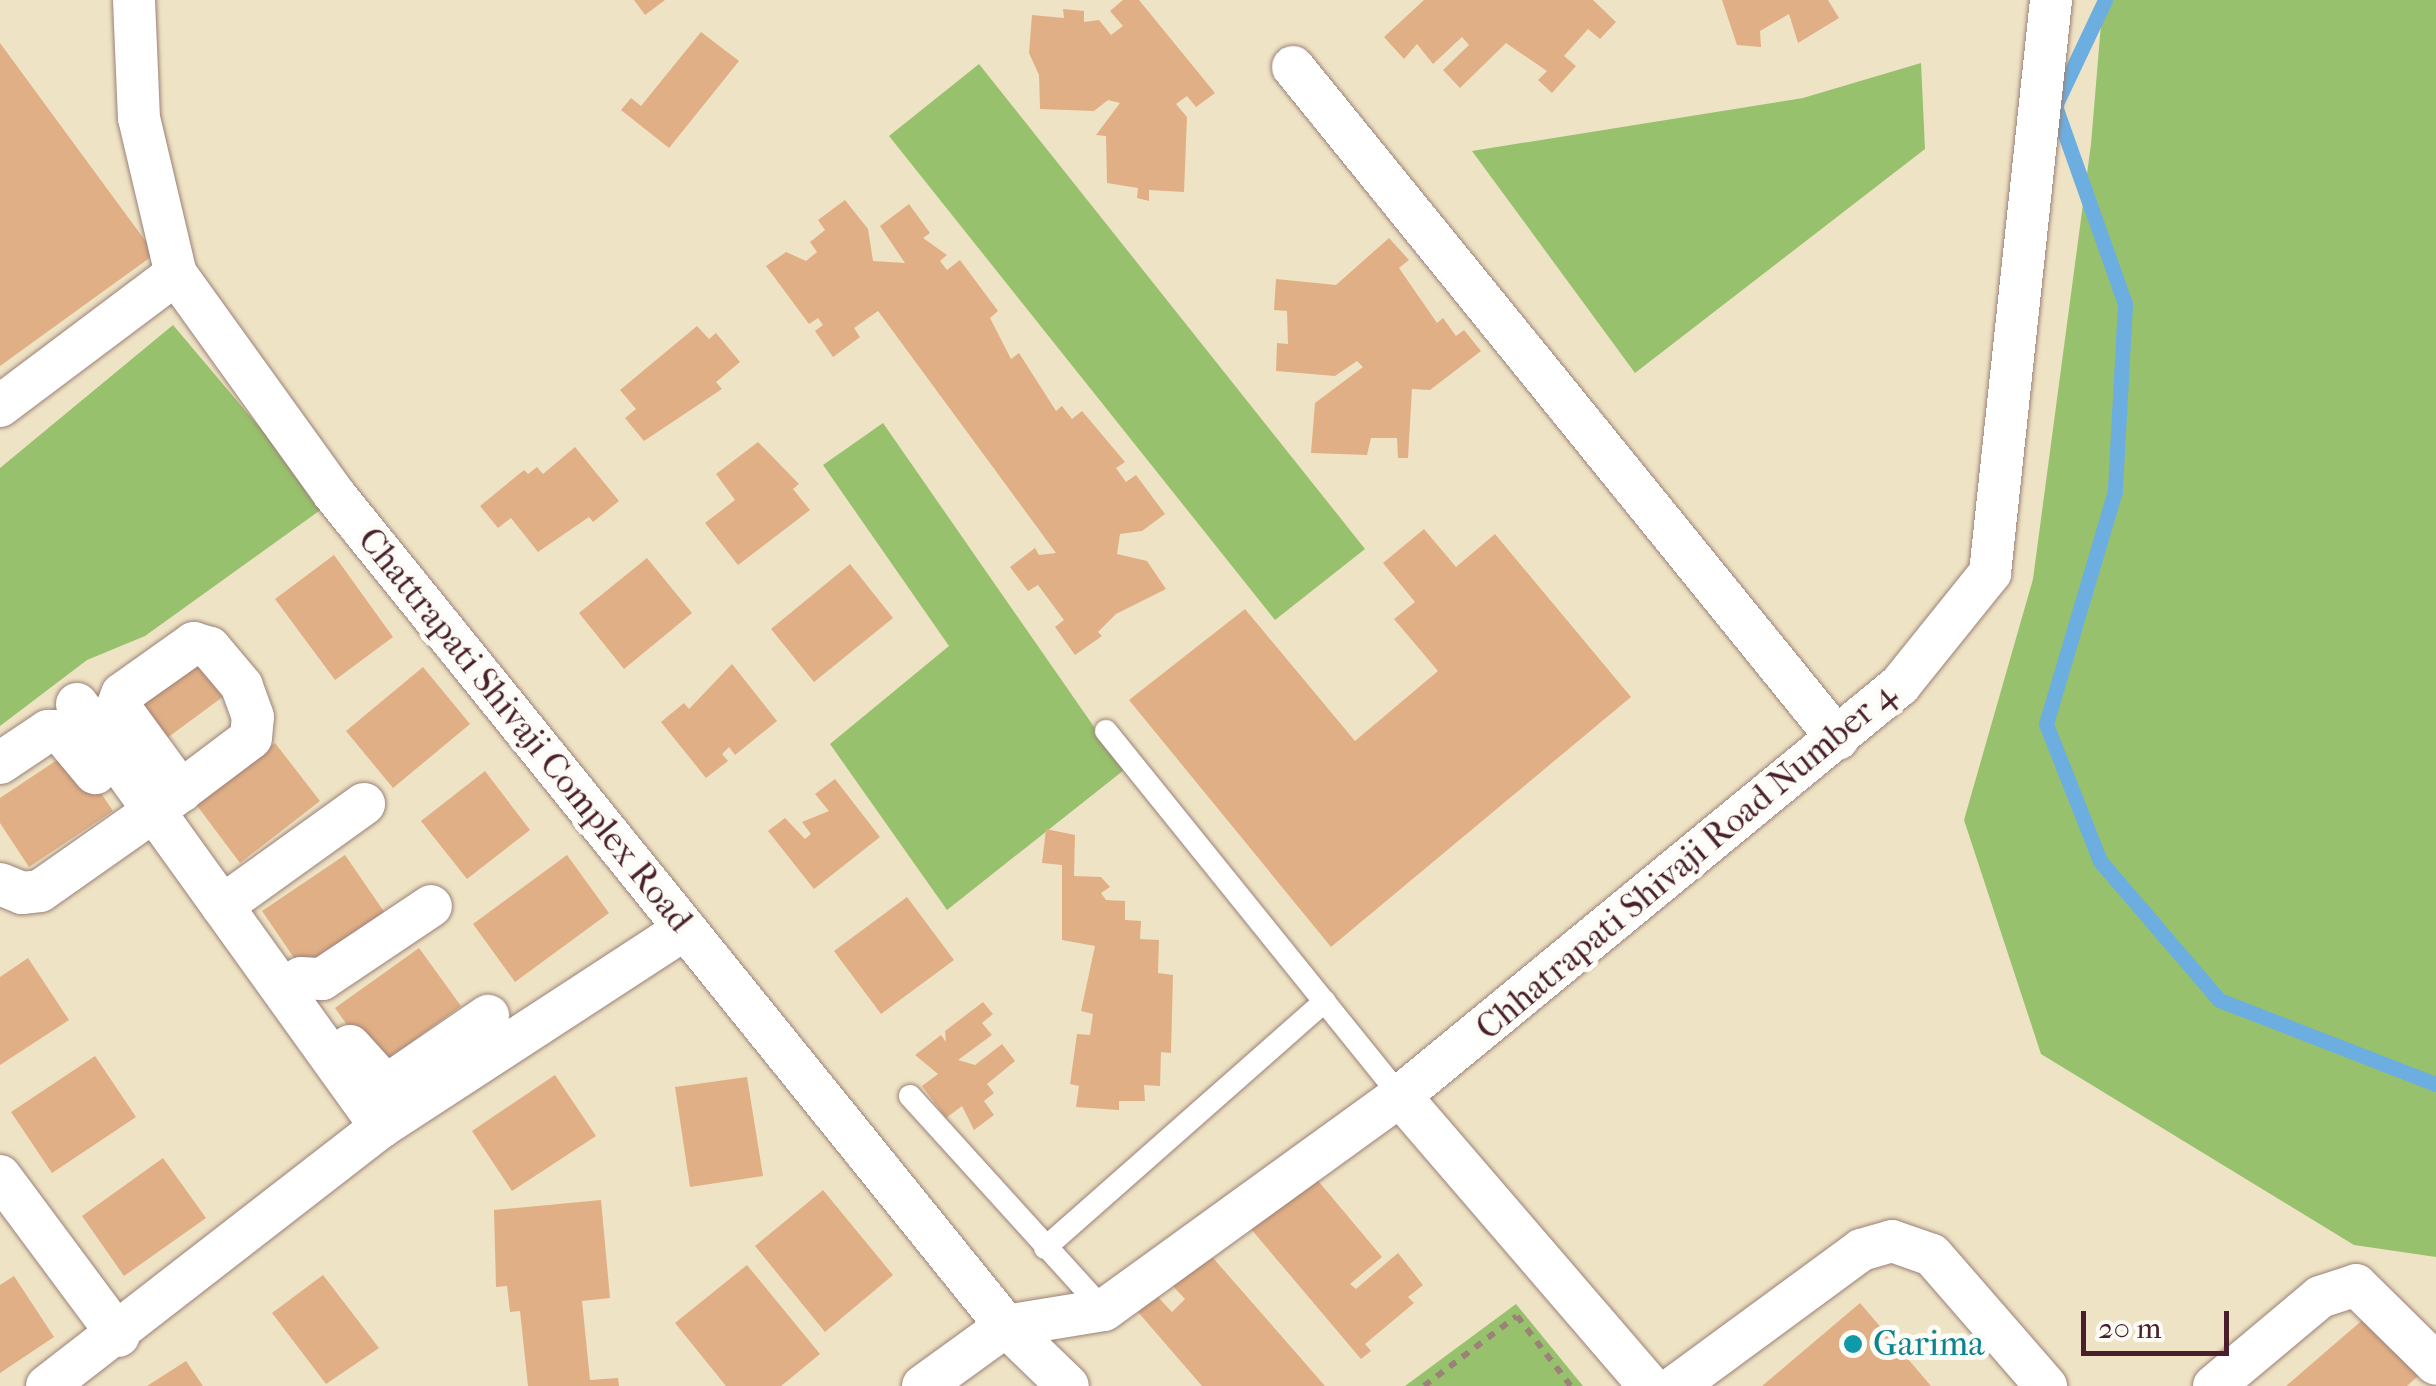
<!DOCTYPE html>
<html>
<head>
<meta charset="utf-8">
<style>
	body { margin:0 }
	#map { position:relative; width:2436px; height:1386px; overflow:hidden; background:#efe3c5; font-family:"IM FELL French Canon",serif }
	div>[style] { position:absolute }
	.green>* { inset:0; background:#98c16d }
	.stream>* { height:15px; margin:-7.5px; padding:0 7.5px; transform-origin:7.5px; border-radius:7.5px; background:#6caee0 }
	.building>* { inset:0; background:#e1af86 }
	.path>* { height:6px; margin-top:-3px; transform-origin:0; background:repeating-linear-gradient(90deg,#9c8178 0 8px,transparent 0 16px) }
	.roads { filter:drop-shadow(0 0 2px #9c8178) drop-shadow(0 0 2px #9c8178) }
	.lane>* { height:22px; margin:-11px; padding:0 11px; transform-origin:11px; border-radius:11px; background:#fff }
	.street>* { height:42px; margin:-21px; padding:0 21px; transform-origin:21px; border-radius:21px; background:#fff }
	.dots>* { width:28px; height:28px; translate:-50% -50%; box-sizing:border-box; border:5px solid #fdfcf7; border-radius:50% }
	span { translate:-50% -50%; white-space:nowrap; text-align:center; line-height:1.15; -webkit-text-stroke:10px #fdfcf7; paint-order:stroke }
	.street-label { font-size:35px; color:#4a1f2b }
	.culture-label { font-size:35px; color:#0d838f }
	.left { translate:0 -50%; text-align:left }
	.scale { position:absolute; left:2081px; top:1311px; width:148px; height:45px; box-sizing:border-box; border:5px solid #4a1f2b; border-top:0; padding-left:12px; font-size:30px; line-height:35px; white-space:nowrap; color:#4a1f2b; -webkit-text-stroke:8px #fdfcf7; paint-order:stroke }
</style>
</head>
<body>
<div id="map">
	<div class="green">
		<i style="clip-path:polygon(2103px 0,2436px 0,2436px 1257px,2354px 1245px,2041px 1054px,1964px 820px,2033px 579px,2091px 144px)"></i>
		<i style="clip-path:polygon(1921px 63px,1925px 149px,1635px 373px,1472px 151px,1803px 98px)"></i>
		<i style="clip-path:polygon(979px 64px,1365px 549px,1275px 620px,889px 136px)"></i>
		<i style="clip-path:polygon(173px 325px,326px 506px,145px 636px,87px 660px,0 726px,0 468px)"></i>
		<i style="clip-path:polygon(883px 423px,1124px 770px,947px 910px,830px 744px,949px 646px,823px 465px)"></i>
		<i style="clip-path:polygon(1516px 1304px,1583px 1386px,1405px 1386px)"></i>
	</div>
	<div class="stream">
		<i style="left:2105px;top:0;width:117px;rotate:115.3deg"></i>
		<i style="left:2055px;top:106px;width:210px;rotate:70.5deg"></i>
		<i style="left:2125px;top:304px;width:187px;rotate:93.1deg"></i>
		<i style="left:2115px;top:491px;width:243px;rotate:106.5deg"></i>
		<i style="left:2046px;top:724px;width:147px;rotate:68.5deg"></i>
		<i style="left:2100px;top:861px;width:183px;rotate:49.4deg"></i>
		<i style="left:2219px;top:1000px;width:233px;rotate:21.2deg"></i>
	</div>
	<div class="building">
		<i style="clip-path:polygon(634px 0,665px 0,645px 15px)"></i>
		<i style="clip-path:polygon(1123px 0,1139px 0,1215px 93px,1196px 107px,1187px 96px,1176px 104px,1187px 117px,1184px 192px,1149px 190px,1149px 201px,1137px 198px,1138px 188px,1107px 183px,1106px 136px,1096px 135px,1120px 103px,1108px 100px,1094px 111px,1040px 109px,1039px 75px,1029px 53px,1032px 15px,1064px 18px,1063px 9px,1084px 11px,1084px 22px,1099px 20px,1111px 35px,1123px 26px,1110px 11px)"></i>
		<i style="clip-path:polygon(1424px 0,1593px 0,1616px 22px,1600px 39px,1588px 29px,1564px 56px,1576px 66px,1552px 93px,1538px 80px,1547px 71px,1506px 43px,1460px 88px,1443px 70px,1469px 45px,1462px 37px,1433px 64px,1417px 44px,1404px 59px,1384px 37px)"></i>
		<i style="clip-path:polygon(1722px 0,1828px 0,1839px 18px,1798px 43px,1789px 14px,1760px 31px,1761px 47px,1737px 45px)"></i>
		<i style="clip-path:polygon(701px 32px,739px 61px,669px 148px,621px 110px,631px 98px,641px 106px)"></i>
		<i style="clip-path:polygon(0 43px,155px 254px,0 366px)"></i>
		<i style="clip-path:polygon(845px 200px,868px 229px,873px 261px,905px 263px,880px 226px,909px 204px,930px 233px,923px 238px,947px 255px,940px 261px,947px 270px,960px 260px,998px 311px,990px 318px,1011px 359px,1019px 353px,1056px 411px,1062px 406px,1072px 419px,1082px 411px,1125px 462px,1116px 468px,1126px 482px,1136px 475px,1165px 514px,1142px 531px,1120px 534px,1117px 554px,1147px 561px,1166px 589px,1116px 614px,1098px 632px,1102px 636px,1075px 655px,1055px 627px,1064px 620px,1038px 585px,1028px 591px,1010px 567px,1035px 548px,1039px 555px,1056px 553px,878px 311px,854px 328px,860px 337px,833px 357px,815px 331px,823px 325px,818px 318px,809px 324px,766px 266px,786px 252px,806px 261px,817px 252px,810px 242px,825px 230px,818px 220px)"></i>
		<i style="clip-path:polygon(1389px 238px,1409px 260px,1399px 268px,1437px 323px,1443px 318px,1456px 336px,1464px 330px,1481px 351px,1430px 390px,1412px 389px,1408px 458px,1398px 458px,1397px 438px,1371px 438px,1367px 455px,1311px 453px,1315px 403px,1363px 367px,1357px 361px,1335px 376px,1276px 371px,1277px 343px,1288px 344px,1287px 311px,1274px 310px,1276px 279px,1336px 285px)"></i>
		<i style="clip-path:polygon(697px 326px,709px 339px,716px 333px,740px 362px,716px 382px,722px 389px,644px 441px,625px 418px,636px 409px,620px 390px)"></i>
		<i style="clip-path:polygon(758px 442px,799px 484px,793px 489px,810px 510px,738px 565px,705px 523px,735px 500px,716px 474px)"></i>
		<i style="clip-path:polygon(575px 447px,619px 501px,593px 522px,589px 517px,538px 552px,511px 518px,498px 528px,480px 506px,524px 470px,528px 474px,537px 467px,543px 474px)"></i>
		<i style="clip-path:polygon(1424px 529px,1456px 567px,1495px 534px,1631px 697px,1331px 947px,1129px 700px,1245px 609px,1355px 741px,1438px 671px,1394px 619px,1415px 602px,1383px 563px)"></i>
		<i style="clip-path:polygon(334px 555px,393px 637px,335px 680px,275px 599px)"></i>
		<i style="clip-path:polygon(647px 558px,692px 613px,624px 669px,579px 613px)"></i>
		<i style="clip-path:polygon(850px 564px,893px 618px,814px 682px,771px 629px)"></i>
		<i style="clip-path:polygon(200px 652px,228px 693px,159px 744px,134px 700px)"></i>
		<i style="clip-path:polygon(732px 664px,777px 721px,735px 755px,729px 747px,722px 754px,728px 761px,706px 778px,661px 722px,684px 703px,689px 709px)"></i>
		<i style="clip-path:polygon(423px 667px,470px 724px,393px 788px,346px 731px)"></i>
		<i style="clip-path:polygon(275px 743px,320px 801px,240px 863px,195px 803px)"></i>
		<i style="clip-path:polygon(72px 750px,113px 811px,29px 867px,0 823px,0 798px)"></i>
		<i style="clip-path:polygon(485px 771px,530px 830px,467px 879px,421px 821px)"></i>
		<i style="clip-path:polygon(835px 779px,880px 837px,814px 889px,768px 831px,785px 818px,805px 839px,811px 834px,802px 822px,829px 811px,815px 794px)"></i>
		<i style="clip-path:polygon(1046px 829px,1075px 835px,1074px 876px,1101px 877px,1110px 887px,1101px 893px,1106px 900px,1125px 901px,1125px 920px,1141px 921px,1140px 939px,1159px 940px,1158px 973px,1173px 975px,1171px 1053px,1161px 1052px,1160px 1086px,1144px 1085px,1145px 1101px,1119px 1101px,1119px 1110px,1076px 1107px,1079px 1086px,1070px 1084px,1077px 1034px,1090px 1035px,1093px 1014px,1081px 1011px,1095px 946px,1062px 940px,1062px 865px,1042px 863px)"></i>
		<i style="clip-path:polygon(345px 855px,387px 916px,303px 971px,262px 911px)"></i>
		<i style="clip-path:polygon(567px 855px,609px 913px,515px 982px,473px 924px)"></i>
		<i style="clip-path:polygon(907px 897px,954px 960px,881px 1014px,834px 951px)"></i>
		<i style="clip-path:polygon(419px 948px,461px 1006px,377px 1067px,335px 1008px)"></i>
		<i style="clip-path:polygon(28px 958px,69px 1020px,0 1065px,0 977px)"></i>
		<i style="clip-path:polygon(983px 1002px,993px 1014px,982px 1023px,992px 1035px,958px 1060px,975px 1065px,1002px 1044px,1015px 1061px,987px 1084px,994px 1093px,984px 1101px,994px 1115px,974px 1130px,962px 1106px,946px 1118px,922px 1086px,938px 1074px,915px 1055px,941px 1035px,946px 1042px,945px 1031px)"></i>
		<i style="clip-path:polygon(95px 1056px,136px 1117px,52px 1173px,11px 1112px)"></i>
		<i style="clip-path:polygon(555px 1075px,596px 1136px,512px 1191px,472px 1131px)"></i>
		<i style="clip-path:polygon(747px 1077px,763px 1176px,690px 1187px,675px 1087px)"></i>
		<i style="clip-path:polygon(163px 1158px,206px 1218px,124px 1276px,82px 1216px)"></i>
		<i style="clip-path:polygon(1314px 1176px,1382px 1257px,1350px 1284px,1356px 1289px,1398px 1253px,1423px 1285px,1408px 1297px,1414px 1303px,1365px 1344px,1371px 1351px,1361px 1359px,1251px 1229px)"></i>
		<i style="clip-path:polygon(823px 1190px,893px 1275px,825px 1332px,755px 1246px)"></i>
		<i style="clip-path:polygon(601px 1200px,610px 1298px,582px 1301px,590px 1380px,618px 1378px,619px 1386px,528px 1386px,520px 1311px,510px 1312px,507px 1286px,496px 1287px,494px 1210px)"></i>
		<i style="clip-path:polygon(1207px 1251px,1325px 1386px,1202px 1386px,1138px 1312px,1157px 1296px,1172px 1312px,1185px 1299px,1170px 1283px)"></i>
		<i style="clip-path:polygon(747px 1265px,820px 1354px,781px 1386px,726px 1386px,675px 1323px)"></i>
		<i style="clip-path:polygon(323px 1275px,379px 1348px,326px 1384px,272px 1313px)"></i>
		<i style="clip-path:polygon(14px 1276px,54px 1337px,0 1373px,0 1285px)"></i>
		<i style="clip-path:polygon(1860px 1303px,1931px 1386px,1762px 1386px)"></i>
		<i style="clip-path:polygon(2374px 1310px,2426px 1369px,2407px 1386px,2286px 1386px)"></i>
		<i style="clip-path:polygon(186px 1361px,203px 1386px,147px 1386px)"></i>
	</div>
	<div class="path">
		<i style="left:1424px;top:1386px;width:116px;rotate:-37deg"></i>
		<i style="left:1517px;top:1316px;width:88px;rotate:52.4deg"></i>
	</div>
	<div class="roads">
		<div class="lane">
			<i style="left:1106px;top:731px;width:469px;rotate:51.1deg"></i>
			<i style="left:910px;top:1096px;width:289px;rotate:47.8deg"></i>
			<i style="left:1045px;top:1248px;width:373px;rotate:-41.4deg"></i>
		</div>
		<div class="street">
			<i style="left:134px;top:0;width:118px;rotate:87.6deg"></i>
			<i style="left:139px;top:118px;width:160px;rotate:76.7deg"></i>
			<i style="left:176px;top:274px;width:271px;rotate:54.3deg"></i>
			<i style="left:334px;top:494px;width:1069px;rotate:51.07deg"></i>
			<i style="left:1006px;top:1326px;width:86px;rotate:44.1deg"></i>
			<i style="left:1293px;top:67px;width:865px;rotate:50.96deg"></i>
			<i style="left:0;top:406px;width:220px;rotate:-36.9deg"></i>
			<i style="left:77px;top:704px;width:521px;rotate:54.3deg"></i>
			<i style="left:0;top:763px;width:58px;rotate:-33.7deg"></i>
			<i style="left:48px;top:731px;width:12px"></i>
			<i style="left:60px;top:731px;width:55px;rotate:50.2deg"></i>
			<i style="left:0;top:884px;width:24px;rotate:22deg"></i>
			<i style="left:22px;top:893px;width:18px;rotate:-6deg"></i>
			<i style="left:40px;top:891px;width:139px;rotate:-35.1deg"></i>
			<i style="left:154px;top:811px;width:121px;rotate:-37deg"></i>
			<i style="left:251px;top:738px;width:21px;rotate:-85deg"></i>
			<i style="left:253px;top:717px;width:33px;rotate:-110deg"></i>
			<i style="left:242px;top:686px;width:50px;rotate:-130.1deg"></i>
			<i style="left:210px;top:648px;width:17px;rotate:-163deg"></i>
			<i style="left:194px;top:643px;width:88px;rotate:144.7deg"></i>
			<i style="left:122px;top:694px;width:12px;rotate:110deg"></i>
			<i style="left:118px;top:705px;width:107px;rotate:53.8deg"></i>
			<i style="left:222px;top:906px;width:175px;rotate:-35.7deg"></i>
			<i style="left:284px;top:991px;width:21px;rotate:-37deg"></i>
			<i style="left:301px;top:978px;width:21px;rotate:3deg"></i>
			<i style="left:322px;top:979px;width:131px;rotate:-33.8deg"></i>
			<i style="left:350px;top:1046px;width:54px;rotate:48deg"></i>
			<i style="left:386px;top:1086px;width:124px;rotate:-34.5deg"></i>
			<i style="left:1400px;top:1096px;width:382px;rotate:49.3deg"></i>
			<i style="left:0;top:1176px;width:199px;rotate:53.4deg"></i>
			<i style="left:47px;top:1386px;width:423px;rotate:-37.8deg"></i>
			<i style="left:381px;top:1127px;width:363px;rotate:-33.1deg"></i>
			<i style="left:923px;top:1386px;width:102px;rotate:-35.9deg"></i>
			<i style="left:1006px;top:1326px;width:99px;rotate:-9.3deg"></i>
			<i style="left:1104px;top:1310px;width:365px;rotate:-35.9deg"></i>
			<i style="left:1400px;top:1096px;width:647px;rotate:-39.42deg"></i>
			<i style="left:1900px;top:685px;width:144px;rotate:-51.2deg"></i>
			<i style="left:1990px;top:573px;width:576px;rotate:-83.92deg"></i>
			<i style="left:1676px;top:1386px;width:230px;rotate:-36.3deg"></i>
			<i style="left:1861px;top:1250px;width:32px;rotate:-16deg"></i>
			<i style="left:1892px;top:1241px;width:42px;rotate:19.3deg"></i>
			<i style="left:1932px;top:1255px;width:174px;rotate:49deg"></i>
			<i style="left:2214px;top:1386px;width:138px;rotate:-40deg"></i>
			<i style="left:2320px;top:1297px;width:38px;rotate:-18deg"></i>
			<i style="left:2356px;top:1285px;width:112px;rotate:44.6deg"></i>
		</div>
	</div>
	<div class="dots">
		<i style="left:1853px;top:1344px;background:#0f9aa8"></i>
	</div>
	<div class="street-label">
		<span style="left:525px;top:730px;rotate:51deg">Chattrapati Shivaji Complex Road</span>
		<span style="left:1686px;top:861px;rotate:-40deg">Chhatrapati Shivaji Road Number 4</span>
	</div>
	<div class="culture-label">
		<span class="left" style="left:1873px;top:1344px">Garima</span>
	</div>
	<div class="scale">20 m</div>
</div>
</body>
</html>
